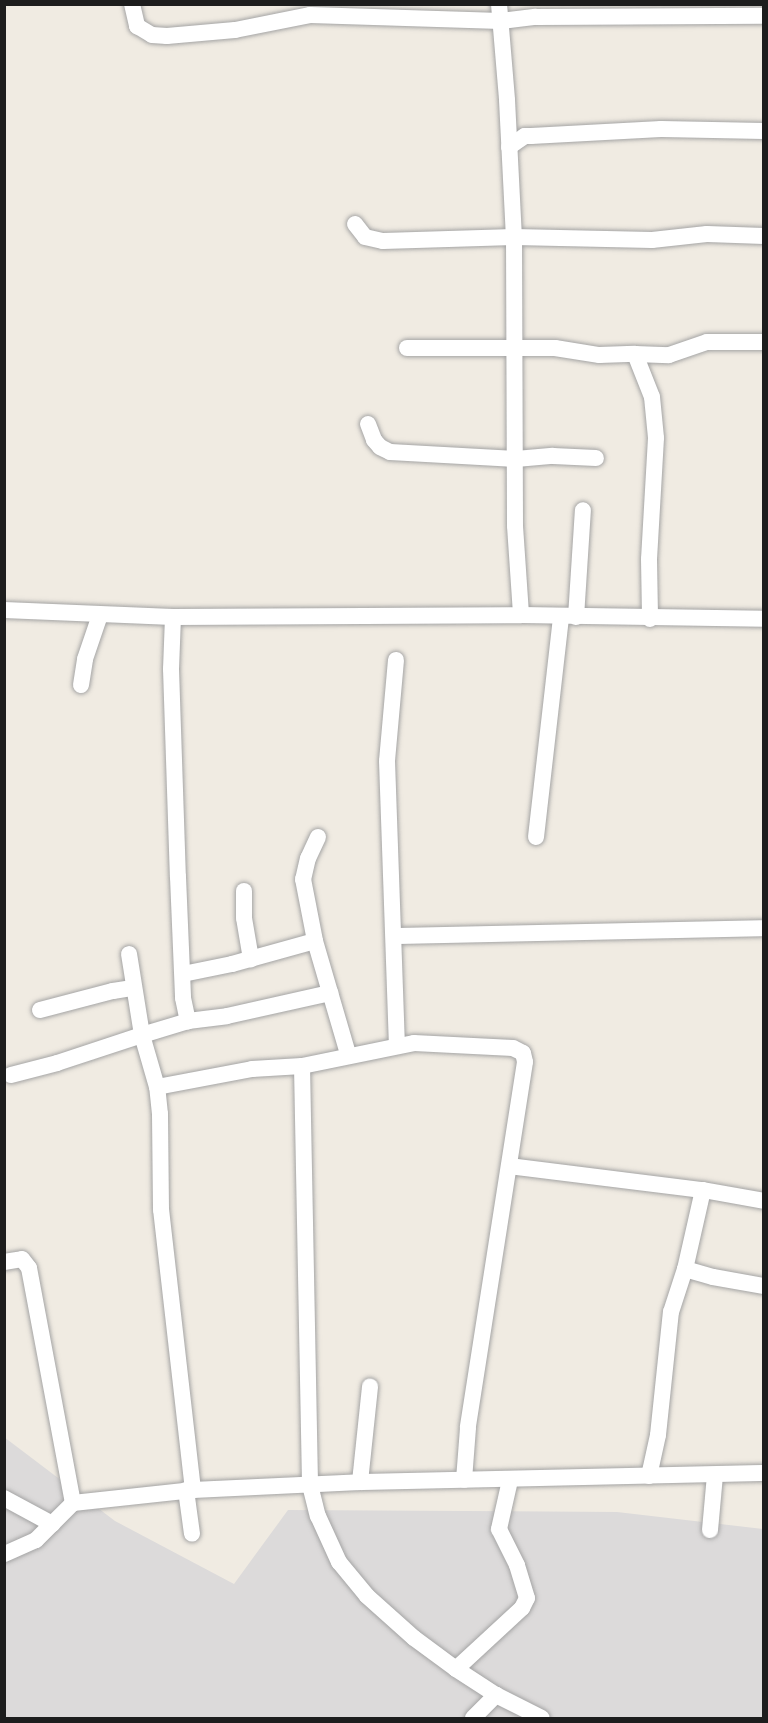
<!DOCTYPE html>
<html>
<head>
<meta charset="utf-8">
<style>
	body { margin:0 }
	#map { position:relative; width:768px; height:1723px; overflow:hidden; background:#f0ebe2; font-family:"PT Sans",sans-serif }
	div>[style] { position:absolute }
	.residential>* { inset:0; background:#dcdada }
	.roads { filter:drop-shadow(0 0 2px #a4a4a4) drop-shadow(0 0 2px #a4a4a4) }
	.minor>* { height:16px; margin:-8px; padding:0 8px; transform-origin:8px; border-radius:8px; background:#fff }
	span { translate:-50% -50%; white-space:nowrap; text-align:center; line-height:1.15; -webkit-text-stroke:4.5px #fff; paint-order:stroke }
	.frame { position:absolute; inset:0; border:6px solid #1d1d1d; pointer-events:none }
</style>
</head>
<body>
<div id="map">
	<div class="residential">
		<i style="clip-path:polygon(4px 1437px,115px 1521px,234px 1584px,288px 1510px,617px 1512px,763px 1529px,763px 1718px,5px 1718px)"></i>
	</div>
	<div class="roads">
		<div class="minor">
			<i style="left:132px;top:4px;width:23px;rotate:77deg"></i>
			<i style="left:137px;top:26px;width:17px;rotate:31deg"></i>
			<i style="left:152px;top:35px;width:15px;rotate:4deg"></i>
			<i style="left:167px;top:36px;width:68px;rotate:-5deg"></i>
			<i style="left:235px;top:30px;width:76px;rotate:-11.3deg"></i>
			<i style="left:310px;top:15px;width:191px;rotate:1.8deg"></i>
			<i style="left:501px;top:21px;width:35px;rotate:-7deg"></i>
			<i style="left:536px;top:17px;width:228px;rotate:-0.3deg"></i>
			<i style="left:499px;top:4px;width:96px;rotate:85.2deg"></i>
			<i style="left:507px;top:100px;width:137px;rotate:87.1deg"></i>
			<i style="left:514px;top:237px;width:289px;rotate:89.8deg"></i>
			<i style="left:515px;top:526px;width:89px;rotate:86.1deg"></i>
			<i style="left:509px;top:147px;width:19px;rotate:-35deg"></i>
			<i style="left:525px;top:136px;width:6px"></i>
			<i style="left:531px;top:136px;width:130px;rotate:-3.1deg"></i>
			<i style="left:661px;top:129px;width:103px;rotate:1.1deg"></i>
			<i style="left:355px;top:224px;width:16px;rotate:52deg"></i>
			<i style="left:365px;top:237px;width:18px;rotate:13deg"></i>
			<i style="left:383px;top:241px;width:131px;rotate:-1.7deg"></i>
			<i style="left:514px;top:237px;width:138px;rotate:1.2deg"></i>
			<i style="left:652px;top:240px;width:55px;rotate:-6.2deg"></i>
			<i style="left:707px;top:234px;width:57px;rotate:2deg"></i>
			<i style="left:407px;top:348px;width:148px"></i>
			<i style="left:555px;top:348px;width:45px;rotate:9deg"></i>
			<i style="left:599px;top:355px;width:36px;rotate:-2deg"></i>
			<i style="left:635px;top:354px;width:46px;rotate:68.4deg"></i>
			<i style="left:652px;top:397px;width:41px;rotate:84.4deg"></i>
			<i style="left:656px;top:438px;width:121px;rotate:93.3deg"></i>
			<i style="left:649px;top:559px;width:60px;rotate:89deg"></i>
			<i style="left:635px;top:354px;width:34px;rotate:2deg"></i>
			<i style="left:669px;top:355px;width:40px;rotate:-18.9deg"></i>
			<i style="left:707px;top:342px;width:57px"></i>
			<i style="left:368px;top:424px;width:17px;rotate:69deg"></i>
			<i style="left:374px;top:440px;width:9px;rotate:49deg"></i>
			<i style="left:380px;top:447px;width:11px;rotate:27deg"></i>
			<i style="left:390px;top:452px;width:126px;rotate:3.2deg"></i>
			<i style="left:516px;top:459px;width:37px;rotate:-5deg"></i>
			<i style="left:553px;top:456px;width:43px;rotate:2.7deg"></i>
			<i style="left:4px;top:610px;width:169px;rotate:2.4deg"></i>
			<i style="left:173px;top:617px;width:348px;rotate:-0.3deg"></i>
			<i style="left:521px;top:615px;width:243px;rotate:0.9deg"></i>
			<i style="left:173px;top:617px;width:52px;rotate:92.2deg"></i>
			<i style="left:171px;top:669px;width:208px;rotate:88.1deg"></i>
			<i style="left:178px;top:877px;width:121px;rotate:87.6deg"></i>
			<i style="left:183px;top:998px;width:24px;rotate:78deg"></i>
			<i style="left:576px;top:617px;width:107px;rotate:-86.3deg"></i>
			<i style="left:396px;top:660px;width:101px;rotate:95.1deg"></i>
			<i style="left:387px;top:761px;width:283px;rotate:88deg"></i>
			<i style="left:81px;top:685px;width:26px;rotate:-81deg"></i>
			<i style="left:85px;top:659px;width:46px;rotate:-71.2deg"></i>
			<i style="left:318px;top:837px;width:23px;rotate:115deg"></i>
			<i style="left:308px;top:858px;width:22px;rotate:103deg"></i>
			<i style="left:303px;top:879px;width:63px;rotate:79deg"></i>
			<i style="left:315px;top:941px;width:118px;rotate:73.7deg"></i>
			<i style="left:536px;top:837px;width:221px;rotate:-83.5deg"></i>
			<i style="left:244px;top:891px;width:27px;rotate:90deg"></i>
			<i style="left:244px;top:918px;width:42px;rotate:80.3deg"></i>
			<i style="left:394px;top:936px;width:370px;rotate:-1.2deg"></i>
			<i style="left:183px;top:974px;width:50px;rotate:-11.5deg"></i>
			<i style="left:232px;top:964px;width:86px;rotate:-15.5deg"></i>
			<i style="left:40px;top:1010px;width:75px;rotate:-14.6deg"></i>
			<i style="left:113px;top:991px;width:20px;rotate:-9deg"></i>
			<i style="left:302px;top:1066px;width:419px;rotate:88.9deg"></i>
			<i style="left:310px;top:1485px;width:32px;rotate:76deg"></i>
			<i style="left:318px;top:1516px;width:51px;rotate:65.5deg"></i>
			<i style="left:339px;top:1562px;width:44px;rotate:50.5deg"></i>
			<i style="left:367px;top:1596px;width:63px;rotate:41.8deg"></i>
			<i style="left:414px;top:1638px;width:52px;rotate:36.4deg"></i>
			<i style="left:456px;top:1669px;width:48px;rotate:33deg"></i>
			<i style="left:496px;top:1695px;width:51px;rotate:26.6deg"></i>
			<i style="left:11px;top:1075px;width:48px;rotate:-14.6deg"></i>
			<i style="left:57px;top:1063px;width:89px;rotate:-18.2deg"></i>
			<i style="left:142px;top:1035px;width:82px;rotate:-99.1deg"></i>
			<i style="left:157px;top:1087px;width:97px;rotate:-10.7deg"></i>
			<i style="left:252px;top:1069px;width:50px;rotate:-3.4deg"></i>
			<i style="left:302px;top:1066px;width:114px;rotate:-11.6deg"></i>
			<i style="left:414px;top:1043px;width:99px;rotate:2.9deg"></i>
			<i style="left:513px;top:1048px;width:11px;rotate:27deg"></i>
			<i style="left:523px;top:1053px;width:9px;rotate:77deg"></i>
			<i style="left:525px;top:1062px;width:370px;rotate:98.9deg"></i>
			<i style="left:468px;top:1428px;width:52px;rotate:94.4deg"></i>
			<i style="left:509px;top:1166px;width:195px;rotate:7.1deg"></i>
			<i style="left:703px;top:1190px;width:62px;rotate:10.2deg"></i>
			<i style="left:703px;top:1190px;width:81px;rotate:102.8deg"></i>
			<i style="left:685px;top:1269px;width:29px;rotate:16deg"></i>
			<i style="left:713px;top:1277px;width:52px;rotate:10deg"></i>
			<i style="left:4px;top:1262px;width:18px;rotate:-9deg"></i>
			<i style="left:22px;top:1259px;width:11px;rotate:52deg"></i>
			<i style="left:29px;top:1268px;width:239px;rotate:79.4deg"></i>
			<i style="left:649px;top:1476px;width:42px;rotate:-77.6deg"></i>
			<i style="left:658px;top:1435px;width:124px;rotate:-84deg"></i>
			<i style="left:671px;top:1312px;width:45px;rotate:-72deg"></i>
			<i style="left:360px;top:1482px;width:96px;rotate:-84deg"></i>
			<i style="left:186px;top:1490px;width:44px;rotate:82.2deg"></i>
			<i style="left:193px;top:1490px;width:282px;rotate:-96.5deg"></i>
			<i style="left:161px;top:1210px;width:96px;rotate:-90.6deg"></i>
			<i style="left:160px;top:1114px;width:27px;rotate:-96deg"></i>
			<i style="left:157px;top:1087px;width:54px;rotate:-106.1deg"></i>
			<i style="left:142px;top:1035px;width:48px;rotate:-16.9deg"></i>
			<i style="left:188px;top:1021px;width:39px;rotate:-7deg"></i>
			<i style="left:227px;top:1016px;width:106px;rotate:-12.6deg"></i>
			<i style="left:4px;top:1498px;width:55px;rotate:28.4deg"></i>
			<i style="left:52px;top:1524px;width:23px;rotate:135deg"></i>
			<i style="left:36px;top:1540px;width:35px;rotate:156deg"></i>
			<i style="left:52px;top:1524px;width:30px;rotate:-45deg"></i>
			<i style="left:73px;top:1503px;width:121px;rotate:-6.2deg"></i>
			<i style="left:193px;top:1490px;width:167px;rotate:-2.7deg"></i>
			<i style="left:360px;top:1482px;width:404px;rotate:-1.3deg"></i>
			<i style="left:710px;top:1530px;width:55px;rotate:-84.8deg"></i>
			<i style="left:456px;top:1669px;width:90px;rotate:-42.7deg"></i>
			<i style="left:522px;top:1608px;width:11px;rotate:-63deg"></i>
			<i style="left:527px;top:1598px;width:34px;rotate:-107deg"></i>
			<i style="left:517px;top:1565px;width:40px;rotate:-116.6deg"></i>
			<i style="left:499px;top:1529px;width:50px;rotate:-77.3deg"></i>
			<i style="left:473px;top:1718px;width:33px;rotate:-45deg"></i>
		</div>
	</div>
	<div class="frame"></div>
</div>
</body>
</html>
